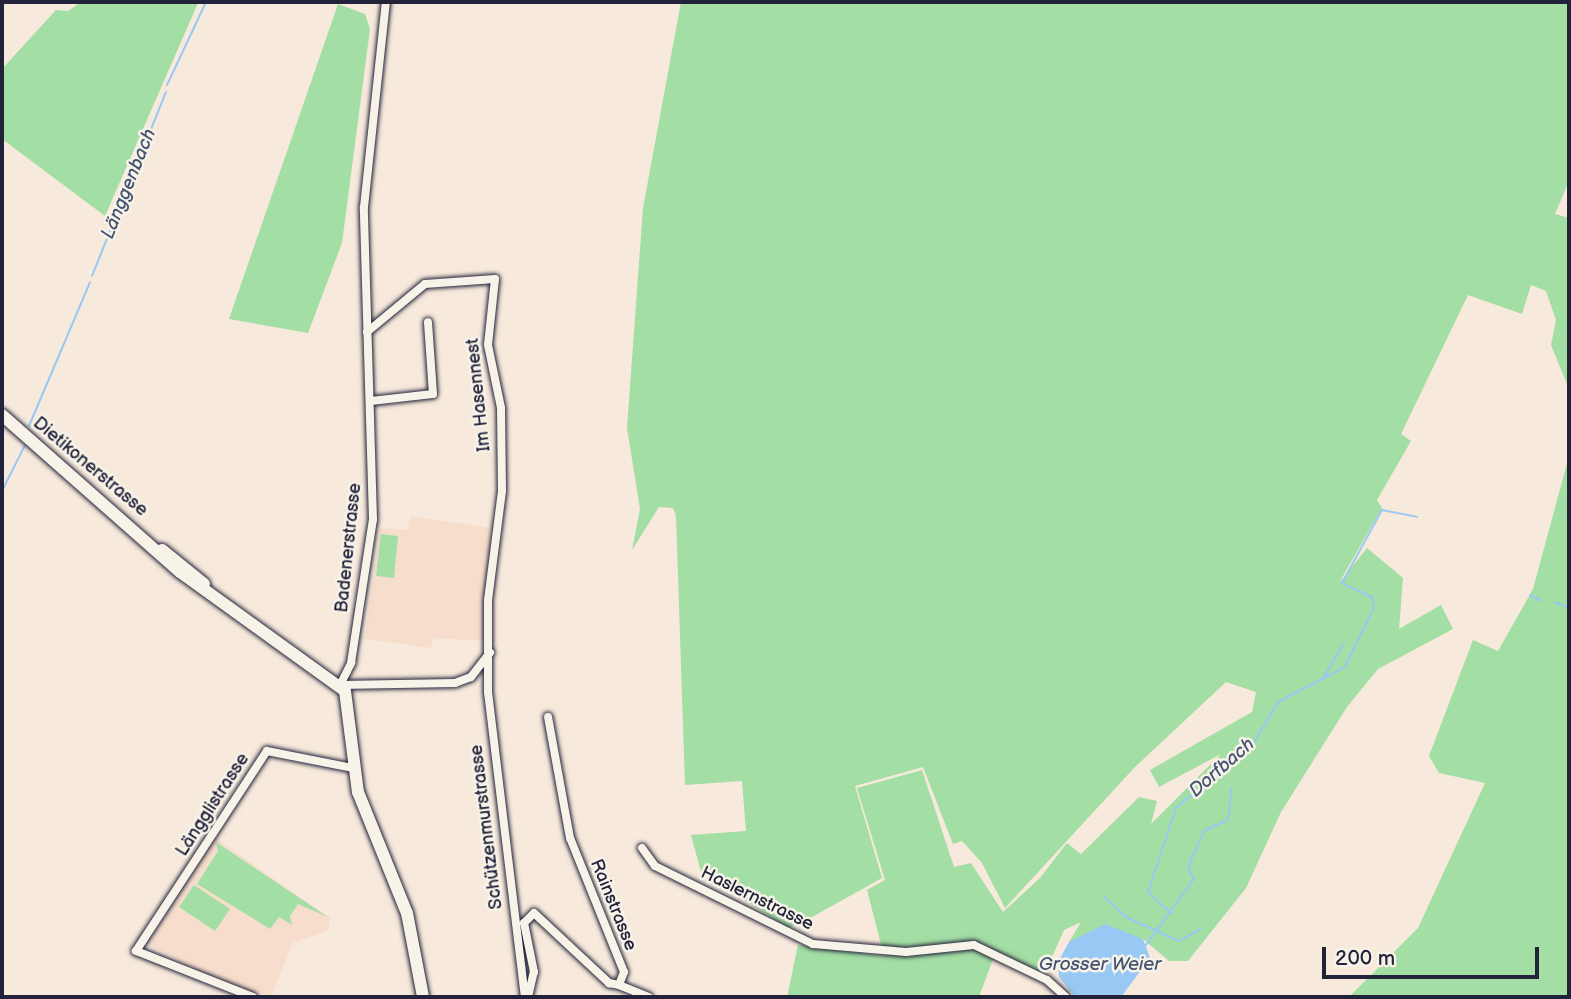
<!DOCTYPE html>
<html>
<head>
<meta charset="utf-8">
<style>
	body { margin:0 }
	#map { position:relative; width:1571px; height:999px; overflow:hidden; background:#f7e9db; font-family:"Balsamiq Sans",sans-serif }
	div>[style] { position:absolute }
	.built>* { inset:0; background:#f7decc }
	.green>* { inset:0; background:#a3dea4 }
	.water>* { inset:0; background:#98c9f4 }
	.stream>* { height:2px; margin:-1px; padding:0 1px; transform-origin:1px; border-radius:1px; background:#98c9f4 }
	.roads { filter:drop-shadow(0 0 2px #22223b) drop-shadow(0 0 2px #22223b) }
	.street>* { height:8px; margin:-4px; padding:0 4px; transform-origin:4px; border-radius:4px; background:#f7f3e8 }
	.secondary>* { height:12px; margin:-6px; padding:0 6px; transform-origin:6px; border-radius:6px; background:#f7f3e8 }
	span { translate:-50% -50%; white-space:nowrap; text-align:center; line-height:1.15; -webkit-text-stroke:5px #f7f3e8; paint-order:stroke }
	.street-label { font-size:18px; color:#22223b }
	.water-label { font-size:19px; color:#455472; font-style:italic }
	.frame { position:absolute; inset:0; border:4px solid #22223b; pointer-events:none }
	.scale { position:absolute; left:1322px; top:947px; width:217px; height:32px; box-sizing:border-box; border:4px solid #22223b; border-top:0; padding-left:9px; font-size:21px; line-height:24px; white-space:nowrap; color:#22223b; -webkit-text-stroke:5px #f7f3e8; paint-order:stroke }
</style>
</head>
<body>
<div id="map">
	<div class="built">
		<i style="clip-path:polygon(411px 516px,491px 528px,486px 641px,434px 638px,431px 648px,365px 639px,380px 528px,408px 530px)"></i>
		<i style="clip-path:polygon(214px 837px,330px 918px,328px 931px,293px 943px,271px 997px,218px 980px,146px 943px)"></i>
	</div>
	<div class="green">
		<i style="clip-path:polygon(81px 2px,198px 3px,105px 216px,2px 139px,2px 69px,56px 10px,68px 11px)"></i>
		<i style="clip-path:polygon(681px 2px,1569px 2px,1569px 181px,1555px 214px,1569px 218px,1569px 389px,1551px 345px,1556px 320px,1546px 291px,1531px 285px,1522px 314px,1468px 295px,1401px 434px,1411px 441px,1377px 500px,1382px 508px,1339px 583px,1367px 548px,1403px 578px,1399px 629px,1441px 605px,1453px 629px,1378px 669px,1347px 707px,1281px 812px,1246px 888px,1188px 961px,1169px 961px,1143px 939px,1086px 935px,1069px 942px,1081px 922px,1064px 930px,1045px 973px,993px 959px,979px 997px,787px 997px,798px 945px,884px 956px,867px 890px,885px 880px,857px 788px,922px 770px,954px 867px,971px 863px,1003px 912px,1040px 878px,1067px 843px,1081px 854px,1139px 797px,1157px 801px,1151px 824px,1221px 754px,1159px 787px,1150px 770px,1252px 712px,1256px 692px,1226px 682px,1135px 767px,1005px 908px,982px 863px,962px 841px,953px 844px,923px 767px,855px 786px,882px 878px,805px 921px,788px 928px,701px 872px,691px 835px,746px 831px,742px 781px,685px 785px,676px 516px,673px 508px,659px 507px,632px 550px,640px 509px,627px 428px,643px 208px)"></i>
		<i style="clip-path:polygon(338px 4px,365px 14px,370px 29px,342px 243px,308px 333px,229px 319px)"></i>
		<i style="clip-path:polygon(1569px 456px,1569px 997px,1349px 997px,1418px 928px,1485px 783px,1439px 773px,1429px 756px,1473px 640px,1498px 651px,1533px 589px)"></i>
		<i style="clip-path:polygon(381px 534px,398px 536px,394px 578px,376px 576px)"></i>
		<i style="clip-path:polygon(216px 842px,328px 917px,298px 904px,290px 916px,292px 925px,279px 917px,270px 929px,197px 884px,218px 851px)"></i>
		<i style="clip-path:polygon(194px 885px,230px 909px,215px 931px,179px 907px)"></i>
	</div>
	<div class="water">
		<i style="clip-path:polygon(1105px 924px,1143px 939px,1150px 958px,1121px 997px,1075px 997px,1059px 977px,1058px 962px,1069px 942px)"></i>
	</div>
	<div class="stream">
		<i style="left:167px;top:85px;width:92px;rotate:-64.8deg"></i>
		<i style="left:92px;top:276px;width:198px;rotate:-68.1deg"></i>
		<i style="left:29px;top:426px;width:156px;rotate:-67deg"></i>
		<i style="left:2px;top:491px;width:51px;rotate:-63.4deg"></i>
		<i style="left:1530px;top:595px;width:13px;rotate:27deg"></i>
		<i style="left:1555px;top:602px;width:15px;rotate:23deg"></i>
		<i style="left:1323px;top:678px;width:41px;rotate:-59deg"></i>
		<i style="left:1104px;top:897px;width:30px;rotate:42deg"></i>
		<i style="left:1126px;top:917px;width:58px;rotate:24.4deg"></i>
		<i style="left:1179px;top:941px;width:25px;rotate:-29deg"></i>
		<i style="left:1171px;top:913px;width:31px;rotate:-138deg"></i>
		<i style="left:1148px;top:892px;width:89px;rotate:-71.6deg"></i>
		<i style="left:1176px;top:808px;width:100px;rotate:-39.7deg"></i>
		<i style="left:1253px;top:744px;width:49px;rotate:-59.2deg"></i>
		<i style="left:1278px;top:702px;width:76px;rotate:-27.6deg"></i>
		<i style="left:1345px;top:667px;width:67px;rotate:-64.2deg"></i>
		<i style="left:1374px;top:607px;width:10px;rotate:-101deg"></i>
		<i style="left:1372px;top:597px;width:33px;rotate:-155deg"></i>
		<i style="left:1342px;top:583px;width:83px;rotate:-61.3deg"></i>
		<i style="left:1382px;top:510px;width:36px;rotate:11deg"></i>
		<i style="left:1146px;top:945px;width:82px;rotate:-54deg"></i>
		<i style="left:1194px;top:879px;width:13px;rotate:-117deg"></i>
		<i style="left:1188px;top:867px;width:39px;rotate:-66deg"></i>
		<i style="left:1204px;top:831px;width:26px;rotate:-25deg"></i>
		<i style="left:1228px;top:820px;width:31px;rotate:-84deg"></i>
	</div>
	<div class="roads">
		<div class="street">
			<i style="left:367px;top:332px;width:75px;rotate:-39.6deg"></i>
			<i style="left:425px;top:284px;width:70px;rotate:-4.1deg"></i>
			<i style="left:495px;top:279px;width:66px;rotate:96.1deg"></i>
			<i style="left:488px;top:345px;width:64px;rotate:78.3deg"></i>
			<i style="left:501px;top:408px;width:83px;rotate:89.3deg"></i>
			<i style="left:502px;top:491px;width:110px;rotate:97.3deg"></i>
			<i style="left:488px;top:600px;width:92px;rotate:90deg"></i>
			<i style="left:488px;top:692px;width:307px;rotate:83.1deg"></i>
			<i style="left:371px;top:401px;width:62px;rotate:-6.4deg"></i>
			<i style="left:433px;top:394px;width:72px;rotate:-94deg"></i>
			<i style="left:340px;top:685px;width:25px;rotate:-63deg"></i>
			<i style="left:351px;top:663px;width:146px;rotate:-81.3deg"></i>
			<i style="left:373px;top:519px;width:312px;rotate:-91.7deg"></i>
			<i style="left:364px;top:207px;width:206px;rotate:-83.9deg"></i>
			<i style="left:340px;top:685px;width:115px;rotate:-1deg"></i>
			<i style="left:455px;top:683px;width:17px;rotate:-21deg"></i>
			<i style="left:471px;top:677px;width:31px;rotate:-52deg"></i>
			<i style="left:642px;top:848px;width:22px;rotate:54deg"></i>
			<i style="left:655px;top:866px;width:176px;rotate:26.3deg"></i>
			<i style="left:813px;top:944px;width:93px;rotate:4.9deg"></i>
			<i style="left:906px;top:952px;width:68px;rotate:-5.9deg"></i>
			<i style="left:974px;top:945px;width:81px;rotate:25.6deg"></i>
			<i style="left:1047px;top:980px;width:25px;rotate:42deg"></i>
			<i style="left:619px;top:985px;width:32px;rotate:22deg"></i>
			<i style="left:253px;top:997px;width:126px;rotate:-158.5deg"></i>
			<i style="left:136px;top:951px;width:239px;rotate:-56.8deg"></i>
			<i style="left:267px;top:751px;width:88px;rotate:11.2deg"></i>
			<i style="left:528px;top:997px;width:26px;rotate:-77deg"></i>
			<i style="left:534px;top:972px;width:50px;rotate:-101.5deg"></i>
			<i style="left:524px;top:923px;width:14px;rotate:-45deg"></i>
			<i style="left:534px;top:913px;width:103px;rotate:43deg"></i>
			<i style="left:609px;top:983px;width:10px;rotate:11deg"></i>
			<i style="left:619px;top:985px;width:14px;rotate:-69deg"></i>
			<i style="left:624px;top:972px;width:144px;rotate:-111.9deg"></i>
			<i style="left:570px;top:838px;width:123px;rotate:-100.3deg"></i>
		</div>
		<div class="secondary">
			<i style="left:2px;top:415px;width:237px;rotate:41.4deg"></i>
			<i style="left:180px;top:572px;width:203px;rotate:35.8deg"></i>
			<i style="left:345px;top:691px;width:102px;rotate:82.7deg"></i>
			<i style="left:358px;top:792px;width:131px;rotate:68deg"></i>
			<i style="left:407px;top:913px;width:86px;rotate:79.2deg"></i>
			<i style="left:162px;top:550px;width:54px;rotate:39deg"></i>
		</div>
	</div>
	<div class="street-label">
		<span style="left:479px;top:395px;rotate:-96deg">Im Hasennest</span>
		<span style="left:90px;top:467px;rotate:40deg">Dietikonerstrasse</span>
		<span style="left:349px;top:548px;rotate:-84deg">Badenerstrasse</span>
		<span style="left:213px;top:805px;rotate:-57deg">Längglistrasse</span>
		<span style="left:487px;top:827px;rotate:-97deg">Schützenmurstrasse</span>
		<span style="left:757px;top:899px;rotate:26deg">Haslernstrasse</span>
		<span style="left:613px;top:905px;rotate:68deg">Rainstrasse</span>
	</div>
	<div class="water-label">
		<span style="left:129px;top:184px;rotate:-68deg">Länggenbach</span>
		<span style="left:1222px;top:768px;rotate:-41deg">Dorfbach</span>
		<span style="left:1100px;top:965px">Grosser Weier</span>
	</div>
	<div class="frame"></div>
	<div class="scale">200 m</div>
</div>
</body>
</html>
